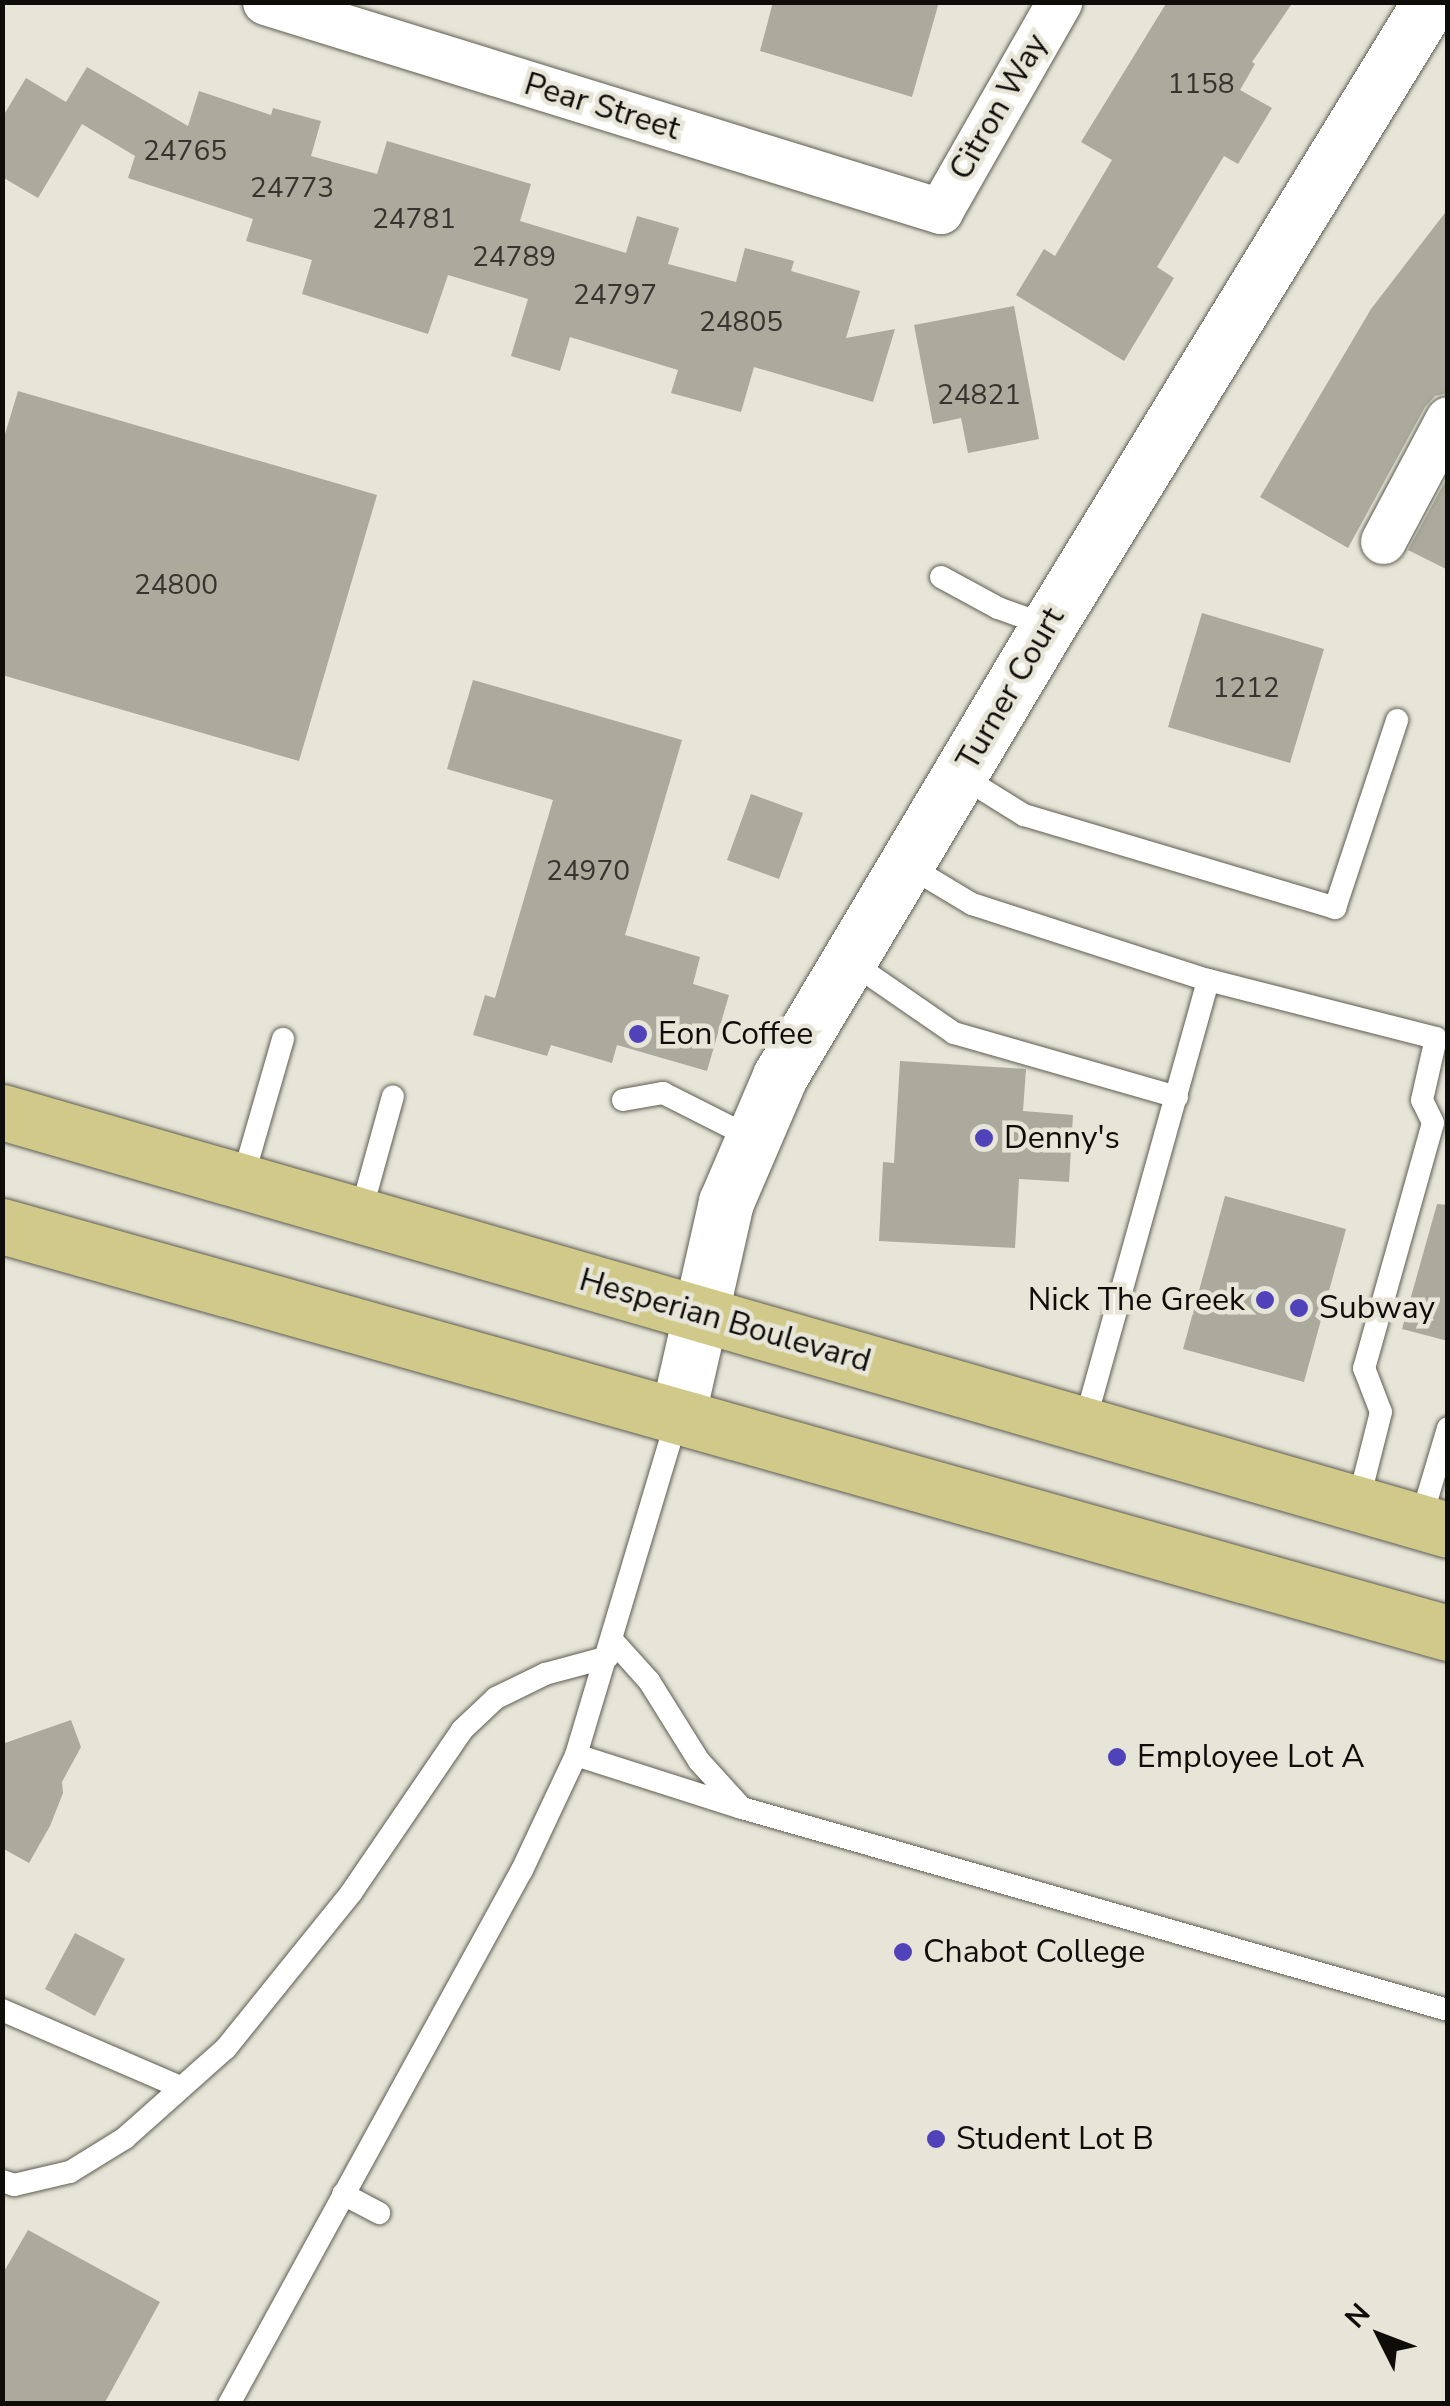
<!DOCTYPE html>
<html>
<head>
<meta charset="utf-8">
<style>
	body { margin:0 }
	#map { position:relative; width:1450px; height:2406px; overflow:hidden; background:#e6e5d7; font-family:"Nunito Sans",sans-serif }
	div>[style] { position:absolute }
	.building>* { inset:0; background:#abaa9c }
	.roads { filter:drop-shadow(0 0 2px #5e5d51) drop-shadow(0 0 2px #5e5d51) }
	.service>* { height:22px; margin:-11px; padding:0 11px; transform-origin:11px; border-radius:11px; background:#fff }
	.minor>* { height:45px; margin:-22.5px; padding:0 22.5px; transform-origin:22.5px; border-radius:22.5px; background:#fff }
	.tertiary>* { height:55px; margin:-27.5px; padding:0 27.5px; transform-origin:27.5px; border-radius:27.5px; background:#fff }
	.primary>* { height:55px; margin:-27.5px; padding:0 27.5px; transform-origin:27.5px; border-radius:27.5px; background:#d1c989 }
	.dots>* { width:28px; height:28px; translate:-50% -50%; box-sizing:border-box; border:5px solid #e6e5d7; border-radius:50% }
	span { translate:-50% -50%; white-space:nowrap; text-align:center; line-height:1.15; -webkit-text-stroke:9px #e6e5d7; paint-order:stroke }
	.number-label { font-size:28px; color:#35342e }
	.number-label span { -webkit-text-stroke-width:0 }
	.street-label { font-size:32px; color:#0e0d09 }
	.poi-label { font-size:32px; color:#0e0d09 }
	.left { translate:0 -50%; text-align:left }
	.right { translate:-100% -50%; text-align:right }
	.frame { position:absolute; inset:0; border:5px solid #0e0d09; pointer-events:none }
	.north { position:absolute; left:1330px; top:2286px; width:100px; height:100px; -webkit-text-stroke:8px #e6e5d7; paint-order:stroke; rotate:312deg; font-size:28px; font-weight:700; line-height:40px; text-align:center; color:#0e0d09 }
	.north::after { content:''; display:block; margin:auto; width:35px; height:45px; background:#0e0d09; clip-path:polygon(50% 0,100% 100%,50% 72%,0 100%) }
</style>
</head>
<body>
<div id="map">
	<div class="building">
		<i style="clip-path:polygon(773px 2px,939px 2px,912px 97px,760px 51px)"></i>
		<i style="clip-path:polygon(1167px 2px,1293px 2px,1252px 62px,1255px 64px,1240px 90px,1272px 108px,1238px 164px,1224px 156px,1157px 267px,1174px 278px,1124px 361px,1016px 295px,1044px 249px,1055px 256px,1112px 160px,1081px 142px)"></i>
		<i style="clip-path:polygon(87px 67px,188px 126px,199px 91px,271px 115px,273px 108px,321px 121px,311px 156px,377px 174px,387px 141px,531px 184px,520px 221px,626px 253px,637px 216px,679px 228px,668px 264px,736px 282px,745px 248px,794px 261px,791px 271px,860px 291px,846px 338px,895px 329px,873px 402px,754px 367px,741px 412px,671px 393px,678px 370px,570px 337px,560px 371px,511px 356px,528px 299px,448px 275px,428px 334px,302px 294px,312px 260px,246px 241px,253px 219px,128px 178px,135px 156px,82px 124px,38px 198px,2px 177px,2px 118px,26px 78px,66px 102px)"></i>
		<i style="clip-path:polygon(1448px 209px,1448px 393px,1435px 396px,1425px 407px,1348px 548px,1260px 497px,1371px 309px)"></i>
		<i style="clip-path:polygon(1014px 306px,1039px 439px,968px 453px,961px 418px,933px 424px,914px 325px)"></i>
		<i style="clip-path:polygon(18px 391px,377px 495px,299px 761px,2px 675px,2px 444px)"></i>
		<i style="clip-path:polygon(1448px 476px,1448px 570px,1408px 550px)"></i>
		<i style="clip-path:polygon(1202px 613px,1324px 649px,1290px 763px,1168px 727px)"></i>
		<i style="clip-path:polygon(473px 680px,682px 740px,625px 935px,700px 957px,693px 984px,729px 995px,707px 1071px,617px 1045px,612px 1063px,551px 1045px,547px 1056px,473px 1035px,485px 995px,495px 998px,553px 800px,447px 769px)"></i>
		<i style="clip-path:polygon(751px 794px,803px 813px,779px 879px,727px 860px)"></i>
		<i style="clip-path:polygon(900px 1061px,1026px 1069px,1023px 1111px,1073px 1115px,1069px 1182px,1019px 1179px,1015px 1248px,879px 1241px,883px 1162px,894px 1163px)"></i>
		<i style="clip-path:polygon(1225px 1196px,1346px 1229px,1304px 1382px,1183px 1349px)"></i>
		<i style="clip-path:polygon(1437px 1204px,1448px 1205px,1448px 1341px,1402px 1329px)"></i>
		<i style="clip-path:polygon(71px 1720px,81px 1747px,62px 1782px,63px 1793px,50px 1826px,29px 1863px,2px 1848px,2px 1744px)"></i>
		<i style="clip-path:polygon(75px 1933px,125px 1959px,95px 2016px,45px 1989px)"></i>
		<i style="clip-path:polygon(28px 2230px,160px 2302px,104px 2404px,2px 2404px,2px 2275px)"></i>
	</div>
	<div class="roads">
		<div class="service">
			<i style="left:941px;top:577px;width:65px;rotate:28.5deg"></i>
			<i style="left:998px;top:608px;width:53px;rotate:19.8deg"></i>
			<i style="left:961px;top:776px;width:74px;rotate:31.8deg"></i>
			<i style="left:1024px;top:815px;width:325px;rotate:16.6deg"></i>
			<i style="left:1335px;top:908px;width:198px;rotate:-71.7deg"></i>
			<i style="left:907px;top:865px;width:76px;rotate:31deg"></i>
			<i style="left:972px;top:904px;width:248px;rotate:17.9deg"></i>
			<i style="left:851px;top:962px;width:125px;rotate:34.6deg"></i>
			<i style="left:954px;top:1033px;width:232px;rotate:16deg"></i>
			<i style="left:623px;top:1100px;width:41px;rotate:-9.9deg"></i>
			<i style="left:663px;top:1093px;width:97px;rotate:26.8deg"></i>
			<i style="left:242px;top:1181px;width:148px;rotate:-73.9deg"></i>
			<i style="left:360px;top:1215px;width:123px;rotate:-74.5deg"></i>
			<i style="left:1084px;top:1425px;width:462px;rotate:-74.4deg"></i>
			<i style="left:1208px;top:980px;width:235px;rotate:14.3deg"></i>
			<i style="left:1436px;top:1038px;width:64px;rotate:102.7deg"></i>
			<i style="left:1422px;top:1100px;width:25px;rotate:64deg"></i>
			<i style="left:1433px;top:1123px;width:255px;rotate:105.7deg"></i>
			<i style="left:1364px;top:1368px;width:47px;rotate:68.9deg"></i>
			<i style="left:1381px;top:1412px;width:94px;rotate:104.2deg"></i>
			<i style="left:1420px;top:1522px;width:98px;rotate:-73.4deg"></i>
			<i style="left:613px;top:1641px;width:54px;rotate:48deg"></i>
			<i style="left:649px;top:1681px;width:94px;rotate:58deg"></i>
			<i style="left:699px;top:1761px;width:59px;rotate:47.7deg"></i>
			<i style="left:576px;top:1755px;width:174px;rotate:17.7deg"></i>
			<i style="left:742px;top:1808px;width:734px;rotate:15.97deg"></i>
			<i style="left:2px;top:2010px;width:194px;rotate:23.4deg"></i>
			<i style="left:2px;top:2181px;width:13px;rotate:18deg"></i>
			<i style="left:14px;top:2185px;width:57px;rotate:-13.1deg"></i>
			<i style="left:70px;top:2172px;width:65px;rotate:-31.7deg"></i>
			<i style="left:125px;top:2138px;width:135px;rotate:-41.7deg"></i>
			<i style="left:226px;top:2048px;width:199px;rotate:-51.1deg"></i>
			<i style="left:351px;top:1893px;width:197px;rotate:-55.7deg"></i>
			<i style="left:462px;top:1730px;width:47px;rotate:-43.3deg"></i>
			<i style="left:496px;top:1698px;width:55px;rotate:-26.1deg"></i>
			<i style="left:545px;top:1674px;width:65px;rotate:-15.1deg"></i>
			<i style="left:343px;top:2194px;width:41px;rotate:27.8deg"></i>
			<i style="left:229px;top:2404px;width:609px;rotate:-61.25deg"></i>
			<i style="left:522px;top:1870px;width:127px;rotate:-64.8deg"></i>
			<i style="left:576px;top:1755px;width:356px;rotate:-73.3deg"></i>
		</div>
		<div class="minor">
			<i style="left:265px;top:2px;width:707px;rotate:17.2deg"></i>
			<i style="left:940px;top:211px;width:241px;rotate:-60.3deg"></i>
			<i style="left:1383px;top:541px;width:138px;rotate:-62deg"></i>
		</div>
		<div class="tertiary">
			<i style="left:678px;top:1413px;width:216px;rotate:-77.2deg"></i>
			<i style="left:726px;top:1202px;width:137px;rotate:-66.8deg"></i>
			<i style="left:780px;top:1076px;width:524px;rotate:-59.22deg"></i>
			<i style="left:1048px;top:626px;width:732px;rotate:-58.53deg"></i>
		</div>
		<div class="primary">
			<i style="left:2px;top:1112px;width:1505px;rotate:16.12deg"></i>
			<i style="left:2px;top:1226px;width:1502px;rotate:15.72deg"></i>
		</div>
	</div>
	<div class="dots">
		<i style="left:638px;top:1034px;background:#5042b9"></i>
		<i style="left:984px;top:1138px;background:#5042b9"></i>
		<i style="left:1265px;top:1300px;background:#5042b9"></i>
		<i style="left:1299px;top:1308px;background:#5042b9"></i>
		<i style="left:1117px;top:1757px;background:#5042b9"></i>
		<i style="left:903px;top:1952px;background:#5042b9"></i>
		<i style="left:936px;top:2139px;background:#5042b9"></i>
	</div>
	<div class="number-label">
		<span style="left:1201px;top:84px">1158</span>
		<span style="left:185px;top:151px">24765</span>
		<span style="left:292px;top:188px">24773</span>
		<span style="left:414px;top:219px">24781</span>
		<span style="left:514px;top:257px">24789</span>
		<span style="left:615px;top:295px">24797</span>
		<span style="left:741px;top:322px">24805</span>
		<span style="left:979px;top:395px">24821</span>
		<span style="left:176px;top:585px">24800</span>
		<span style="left:1246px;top:688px">1212</span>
		<span style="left:588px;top:871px">24970</span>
	</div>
	<div class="street-label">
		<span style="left:602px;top:107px;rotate:17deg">Pear Street</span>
		<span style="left:999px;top:107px;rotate:-60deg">Citron Way</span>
		<span style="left:1011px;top:689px;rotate:-60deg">Turner Court</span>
		<span style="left:725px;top:1321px;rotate:16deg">Hesperian Boulevard</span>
	</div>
	<div class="poi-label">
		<span class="left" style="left:658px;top:1034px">Eon Coffee</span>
		<span class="left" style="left:1004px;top:1138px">Denny's</span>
		<span class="right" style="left:1245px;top:1300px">Nick The Greek</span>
		<span class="left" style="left:1319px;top:1308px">Subway</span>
		<span class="left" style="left:1137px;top:1757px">Employee Lot A</span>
		<span class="left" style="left:923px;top:1952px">Chabot College</span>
		<span class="left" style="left:956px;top:2139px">Student Lot B</span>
	</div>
	<div class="frame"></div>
	<div class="north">N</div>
</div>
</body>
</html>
